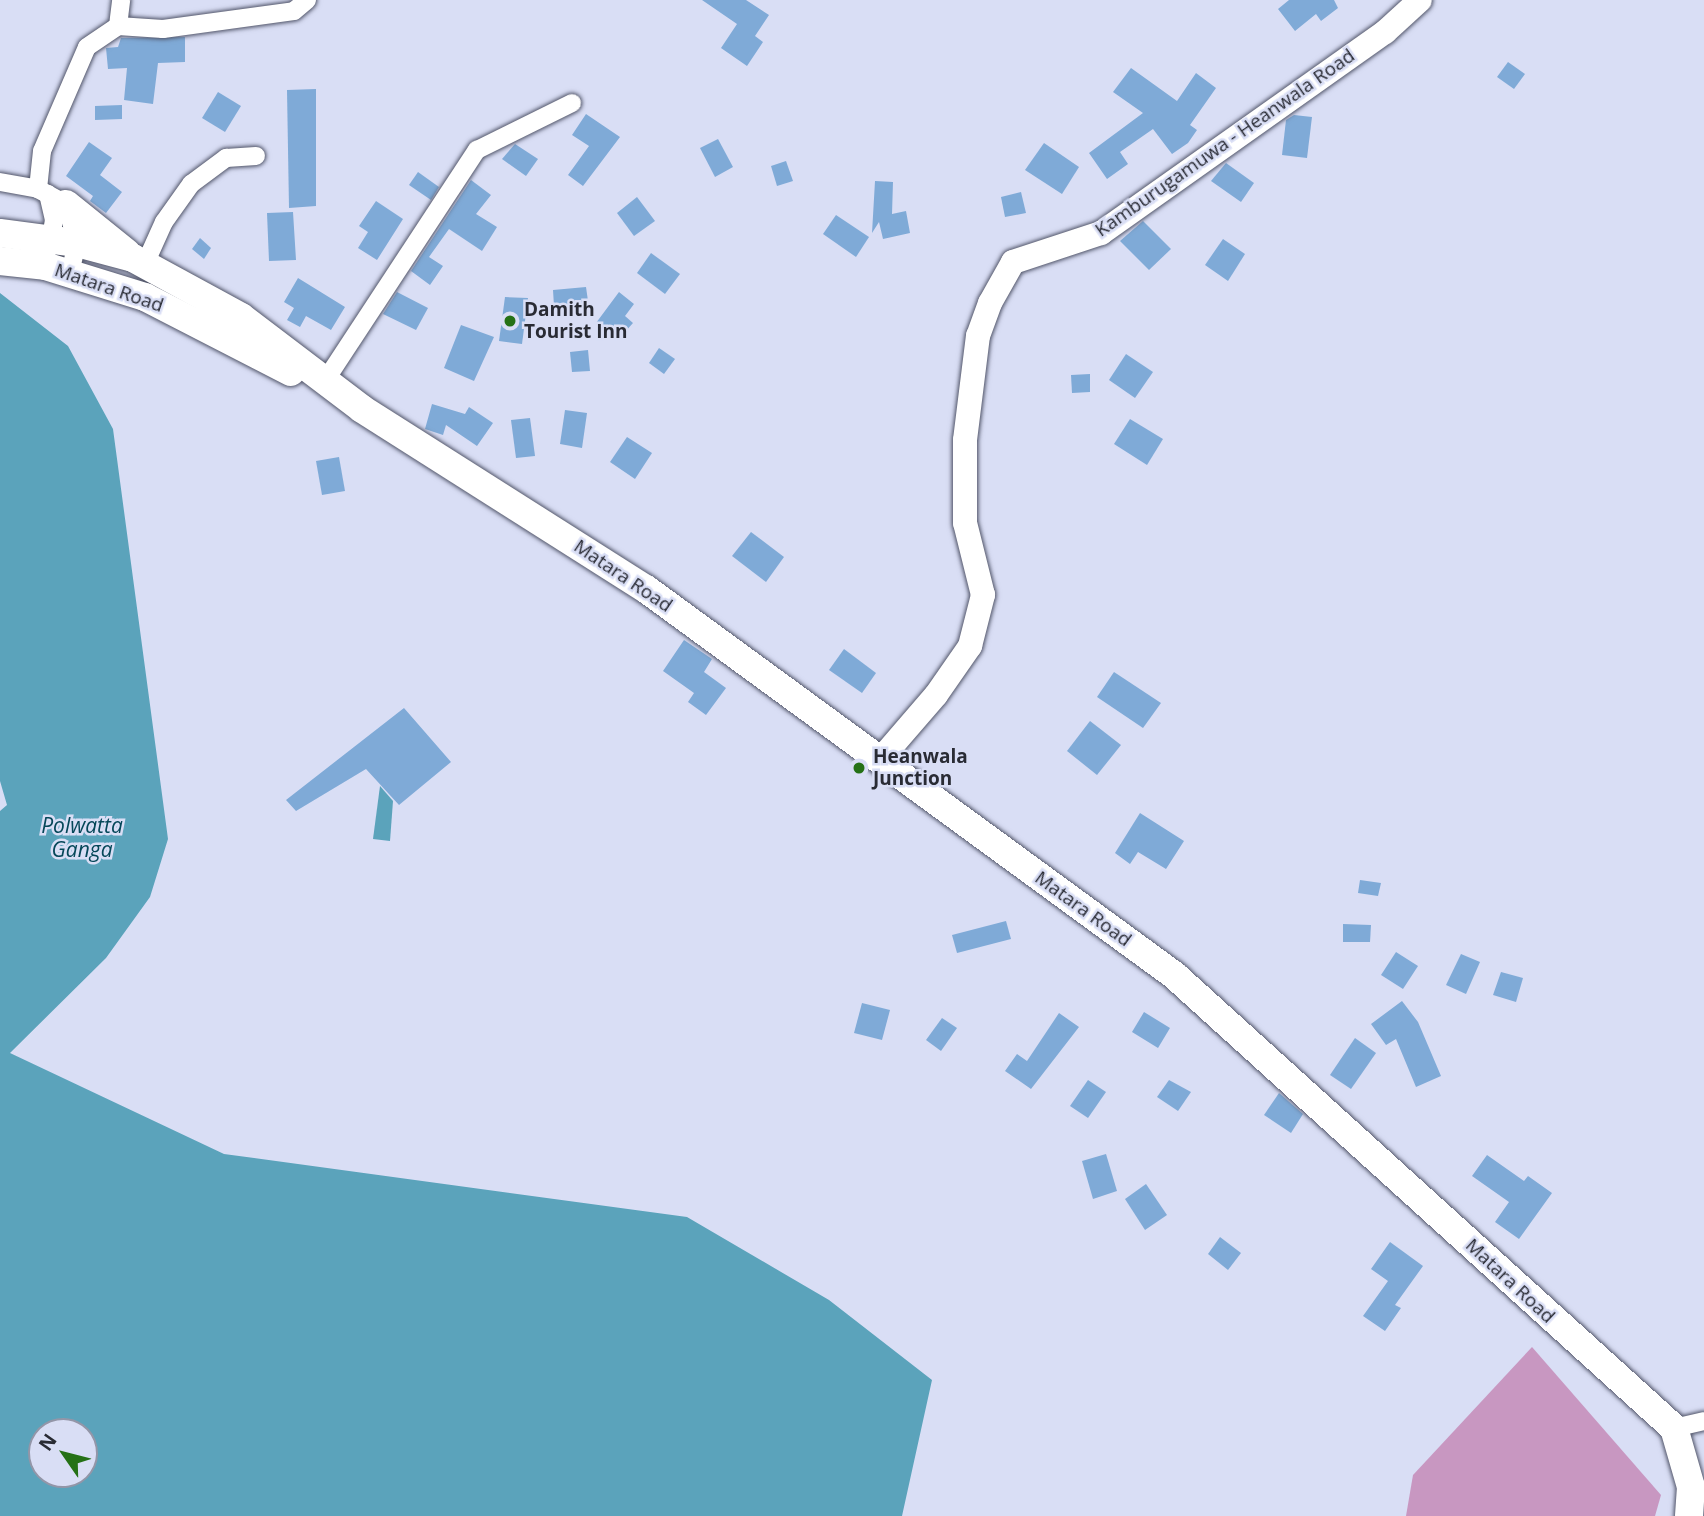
<!DOCTYPE html>
<html>
<head>
<meta charset="utf-8">
<style>
	body { margin:0 }
	#map { position:relative; width:1704px; height:1516px; overflow:hidden; background:#d9def5; font-family:"Open Sans",sans-serif }
	div>[style] { position:absolute }
	.forest>* { inset:0; background:#c897c1 }
	.water>* { inset:0; background:#5ba3bb }
	.building>* { inset:0; background:#7faad7 }
	.roads { filter:drop-shadow(0 0 2px #52566a) drop-shadow(0 0 2px #52566a) }
	.minor>* { height:18px; margin:-9px; padding:0 9px; transform-origin:9px; border-radius:9px; background:#fff }
	.secondary>* { height:24px; margin:-12px; padding:0 12px; transform-origin:12px; border-radius:12px; background:#fff }
	.trunk>* { height:28px; margin:-14px; padding:0 14px; transform-origin:14px; border-radius:14px; background:#fff }
	.dots>* { width:19px; height:19px; translate:-50% -50%; box-sizing:border-box; border:4px solid #d9def5; border-radius:50% }
	span { translate:-50% -50%; white-space:nowrap; text-align:center; line-height:1.15; -webkit-text-stroke:5px #d9def5; paint-order:stroke }
	.street-label { font-size:19px; color:#292b34 }
	.poi-label { font-size:19px; color:#292b34; font-weight:700 }
	.left { translate:0 -50%; text-align:left }
	.water-label { font-size:21px; color:#054759; font-style:italic }
	.north { position:absolute; left:28px; top:1418px; width:70px; height:70px; box-sizing:border-box; background:#d9def5; border:2px solid #9396a8; border-radius:50%; rotate:305deg; font-size:19px; font-weight:700; line-height:28px; text-align:center; color:#292b34 }
	.north::after { content:''; display:block; margin:auto; width:24px; height:32px; background:#257116; clip-path:polygon(50% 0,100% 100%,50% 72%,0 100%) }
</style>
</head>
<body>
<div id="map">
	<div class="forest">
		<i style="clip-path:polygon(1532px 1347px,1661px 1495px,1655px 1516px,1406px 1516px,1413px 1475px)"></i>
	</div>
	<div class="water">
		<i style="clip-path:polygon(evenodd,0 293px,68px 346px,113px 429px,168px 839px,150px 897px,106px 958px,10px 1053px,224px 1154px,687px 1217px,829px 1300px,932px 1380px,902px 1516px,0 1516px,0 811px,7px 805px,0 781px,0 293px,42px 1432px,84px 1432px,84px 1474px,42px 1474px,42px 1432px)"></i>
		<i style="clip-path:polygon(380px 786px,393px 801px,390px 841px,373px 839px)"></i>
	</div>
	<div class="building">
		<i style="clip-path:polygon(702px 0,746px 0,769px 15px,755px 36px,763px 42px,747px 66px,721px 48px,737px 24px)"></i>
		<i style="clip-path:polygon(1289px 0,1334px 0,1338px 8px,1321px 21px,1316px 14px,1295px 31px,1278px 9px)"></i>
		<i style="clip-path:polygon(185px 37px,185px 62px,158px 63px,153px 104px,124px 100px,127px 68px,108px 69px,106px 48px,118px 47px,121px 38px)"></i>
		<i style="clip-path:polygon(1508px 62px,1525px 74px,1514px 89px,1497px 77px)"></i>
		<i style="clip-path:polygon(1131px 68px,1177px 101px,1196px 73px,1216px 88px,1190px 125px,1197px 130px,1188px 143px,1172px 154px,1153px 129px,1120px 152px,1128px 164px,1107px 179px,1089px 153px,1143px 113px,1113px 92px)"></i>
		<i style="clip-path:polygon(316px 89px,316px 206px,289px 208px,287px 90px)"></i>
		<i style="clip-path:polygon(218px 92px,241px 106px,225px 132px,202px 118px)"></i>
		<i style="clip-path:polygon(122px 105px,122px 119px,95px 120px,95px 106px)"></i>
		<i style="clip-path:polygon(586px 114px,620px 137px,583px 186px,568px 175px,589px 146px,572px 135px)"></i>
		<i style="clip-path:polygon(1294px 115px,1312px 117px,1307px 158px,1282px 155px,1286px 120px)"></i>
		<i style="clip-path:polygon(718px 139px,733px 167px,715px 177px,700px 148px)"></i>
		<i style="clip-path:polygon(89px 142px,112px 158px,100px 175px,122px 192px,106px 213px,90px 201px,93px 196px,66px 176px)"></i>
		<i style="clip-path:polygon(1044px 143px,1079px 167px,1062px 194px,1025px 170px)"></i>
		<i style="clip-path:polygon(515px 144px,538px 159px,526px 176px,502px 159px)"></i>
		<i style="clip-path:polygon(786px 161px,793px 181px,777px 186px,771px 166px)"></i>
		<i style="clip-path:polygon(1226px 163px,1254px 183px,1241px 202px,1211px 181px)"></i>
		<i style="clip-path:polygon(418px 172px,439px 187px,431px 200px,409px 185px)"></i>
		<i style="clip-path:polygon(471px 180px,491px 195px,476px 214px,497px 227px,482px 251px,449px 229px,429px 257px,443px 266px,430px 285px,411px 271px)"></i>
		<i style="clip-path:polygon(875px 181px,893px 182px,892px 214px,906px 211px,910px 233px,883px 239px,879px 222px,872px 233px)"></i>
		<i style="clip-path:polygon(1021px 192px,1026px 213px,1005px 217px,1001px 197px)"></i>
		<i style="clip-path:polygon(637px 197px,655px 221px,634px 236px,617px 213px)"></i>
		<i style="clip-path:polygon(376px 201px,403px 219px,377px 260px,358px 248px,368px 232px,359px 226px)"></i>
		<i style="clip-path:polygon(293px 212px,296px 260px,269px 261px,267px 213px)"></i>
		<i style="clip-path:polygon(836px 215px,869px 237px,856px 257px,823px 234px)"></i>
		<i style="clip-path:polygon(1143px 221px,1171px 249px,1149px 270px,1120px 241px)"></i>
		<i style="clip-path:polygon(200px 238px,211px 248px,204px 259px,192px 249px)"></i>
		<i style="clip-path:polygon(1223px 239px,1245px 254px,1228px 281px,1205px 265px)"></i>
		<i style="clip-path:polygon(651px 253px,680px 274px,665px 294px,637px 273px)"></i>
		<i style="clip-path:polygon(298px 278px,345px 307px,331px 330px,306px 316px,300px 327px,287px 320px,294px 308px,284px 302px)"></i>
		<i style="clip-path:polygon(586px 287px,589px 308px,554px 306px,553px 290px)"></i>
		<i style="clip-path:polygon(397px 292px,428px 308px,416px 330px,383px 314px)"></i>
		<i style="clip-path:polygon(619px 292px,634px 304px,625px 316px,633px 323px,624px 333px,617px 327px,612px 334px,596px 323px)"></i>
		<i style="clip-path:polygon(505px 297px,528px 298px,522px 344px,499px 341px)"></i>
		<i style="clip-path:polygon(461px 325px,494px 337px,474px 381px,444px 368px)"></i>
		<i style="clip-path:polygon(659px 348px,675px 359px,664px 374px,649px 363px)"></i>
		<i style="clip-path:polygon(588px 350px,590px 371px,572px 372px,570px 352px)"></i>
		<i style="clip-path:polygon(1126px 354px,1153px 372px,1135px 398px,1109px 380px)"></i>
		<i style="clip-path:polygon(1090px 374px,1090px 392px,1072px 393px,1071px 375px)"></i>
		<i style="clip-path:polygon(432px 404px,465px 414px,469px 407px,493px 423px,477px 446px,446px 425px,443px 435px,425px 429px)"></i>
		<i style="clip-path:polygon(565px 410px,587px 413px,582px 448px,560px 444px)"></i>
		<i style="clip-path:polygon(530px 418px,535px 456px,516px 458px,511px 420px)"></i>
		<i style="clip-path:polygon(1130px 419px,1163px 439px,1147px 465px,1114px 444px)"></i>
		<i style="clip-path:polygon(627px 437px,652px 453px,635px 479px,610px 462px)"></i>
		<i style="clip-path:polygon(339px 457px,345px 491px,322px 495px,316px 461px)"></i>
		<i style="clip-path:polygon(751px 532px,784px 557px,766px 582px,732px 556px)"></i>
		<i style="clip-path:polygon(684px 640px,712px 659px,704px 672px,726px 688px,706px 715px,688px 702px,694px 693px,663px 671px)"></i>
		<i style="clip-path:polygon(844px 649px,876px 673px,862px 693px,829px 670px)"></i>
		<i style="clip-path:polygon(1114px 672px,1161px 703px,1143px 728px,1097px 697px)"></i>
		<i style="clip-path:polygon(404px 708px,451px 762px,399px 805px,366px 769px,296px 811px,286px 800px)"></i>
		<i style="clip-path:polygon(1090px 721px,1121px 745px,1097px 775px,1067px 751px)"></i>
		<i style="clip-path:polygon(1140px 813px,1184px 841px,1166px 869px,1138px 852px,1130px 864px,1115px 853px)"></i>
		<i style="clip-path:polygon(1360px 880px,1381px 883px,1378px 896px,1358px 893px)"></i>
		<i style="clip-path:polygon(1006px 921px,1011px 939px,957px 953px,952px 935px)"></i>
		<i style="clip-path:polygon(1343px 924px,1371px 925px,1370px 942px,1343px 942px)"></i>
		<i style="clip-path:polygon(1396px 952px,1418px 966px,1403px 989px,1381px 975px)"></i>
		<i style="clip-path:polygon(1461px 954px,1480px 962px,1466px 994px,1446px 985px)"></i>
		<i style="clip-path:polygon(1501px 972px,1523px 978px,1516px 1002px,1493px 995px)"></i>
		<i style="clip-path:polygon(1402px 1001px,1418px 1022px,1441px 1076px,1416px 1087px,1396px 1039px,1386px 1045px,1371px 1024px)"></i>
		<i style="clip-path:polygon(862px 1003px,890px 1010px,882px 1040px,854px 1033px)"></i>
		<i style="clip-path:polygon(1144px 1012px,1170px 1028px,1158px 1048px,1132px 1032px)"></i>
		<i style="clip-path:polygon(1059px 1013px,1079px 1027px,1031px 1089px,1005px 1071px,1017px 1054px,1027px 1061px)"></i>
		<i style="clip-path:polygon(942px 1018px,957px 1028px,941px 1051px,926px 1040px)"></i>
		<i style="clip-path:polygon(1355px 1038px,1376px 1053px,1351px 1089px,1330px 1075px)"></i>
		<i style="clip-path:polygon(1088px 1080px,1106px 1092px,1088px 1118px,1070px 1106px)"></i>
		<i style="clip-path:polygon(1169px 1080px,1191px 1092px,1178px 1111px,1157px 1097px)"></i>
		<i style="clip-path:polygon(1279px 1093px,1303px 1114px,1291px 1133px,1264px 1115px)"></i>
		<i style="clip-path:polygon(1106px 1154px,1117px 1191px,1093px 1199px,1082px 1161px)"></i>
		<i style="clip-path:polygon(1487px 1155px,1524px 1181px,1528px 1176px,1552px 1193px,1519px 1239px,1495px 1222px,1509px 1202px,1472px 1176px)"></i>
		<i style="clip-path:polygon(1146px 1184px,1167px 1215px,1145px 1230px,1125px 1199px)"></i>
		<i style="clip-path:polygon(1220px 1237px,1241px 1253px,1228px 1270px,1208px 1254px)"></i>
		<i style="clip-path:polygon(1390px 1242px,1423px 1266px,1395px 1305px,1401px 1308px,1385px 1331px,1363px 1316px,1388px 1281px,1371px 1269px)"></i>
	</div>
	<div class="roads">
		<div class="minor">
			<i style="left:118px;top:26px;width:26px;rotate:-83deg"></i>
			<i style="left:0;top:182px;width:39px;rotate:10deg"></i>
			<i style="left:48px;top:194px;width:27px;rotate:77deg"></i>
			<i style="left:54px;top:220px;width:29px;rotate:100deg"></i>
			<i style="left:145px;top:264px;width:46px;rotate:-65.7deg"></i>
			<i style="left:164px;top:222px;width:47px;rotate:-54.6deg"></i>
			<i style="left:191px;top:184px;width:44px;rotate:-36.6deg"></i>
			<i style="left:226px;top:158px;width:30px;rotate:-4deg"></i>
			<i style="left:70px;top:272px;width:30px;rotate:-76deg"></i>
			<i style="left:77px;top:243px;width:41px;rotate:-105.8deg"></i>
			<i style="left:66px;top:204px;width:32px;rotate:-152deg"></i>
			<i style="left:38px;top:189px;width:38px;rotate:-84deg"></i>
			<i style="left:42px;top:151px;width:113px;rotate:-66.6deg"></i>
			<i style="left:87px;top:47px;width:37px;rotate:-34deg"></i>
			<i style="left:118px;top:26px;width:45px;rotate:3.8deg"></i>
			<i style="left:163px;top:29px;width:132px;rotate:-7.8deg"></i>
			<i style="left:294px;top:11px;width:17px;rotate:-40deg"></i>
			<i style="left:325px;top:381px;width:277px;rotate:-56.7deg"></i>
			<i style="left:477px;top:150px;width:106px;rotate:-26.3deg"></i>
			<i style="left:1674px;top:1428px;width:31px;rotate:-13deg"></i>
		</div>
		<div class="secondary">
			<i style="left:879px;top:761px;width:87px;rotate:-49.2deg"></i>
			<i style="left:936px;top:695px;width:60px;rotate:-55.2deg"></i>
			<i style="left:970px;top:646px;width:53px;rotate:-75.7deg"></i>
			<i style="left:983px;top:595px;width:74px;rotate:-104deg"></i>
			<i style="left:965px;top:523px;width:83px;rotate:-90deg"></i>
			<i style="left:965px;top:440px;width:105px;rotate:-82.9deg"></i>
			<i style="left:978px;top:336px;width:35px;rotate:-70deg"></i>
			<i style="left:990px;top:303px;width:47px;rotate:-60.7deg"></i>
			<i style="left:1013px;top:262px;width:93px;rotate:-18.2deg"></i>
			<i style="left:1101px;top:233px;width:348px;rotate:-35.3deg"></i>
			<i style="left:1385px;top:32px;width:47px;rotate:-42.4deg"></i>
		</div>
		<div class="trunk">
			<i style="left:66px;top:204px;width:78px;rotate:38.8deg"></i>
			<i style="left:0;top:233px;width:78px;rotate:7.4deg"></i>
			<i style="left:77px;top:243px;width:58px;rotate:15deg"></i>
			<i style="left:133px;top:258px;width:123px;rotate:28.6deg"></i>
			<i style="left:241px;top:317px;width:152px;rotate:37.2deg"></i>
			<i style="left:362px;top:409px;width:336px;rotate:32.4deg"></i>
			<i style="left:646px;top:589px;width:654px;rotate:36.17deg"></i>
			<i style="left:1174px;top:975px;width:675px;rotate:42.18deg"></i>
			<i style="left:1674px;top:1428px;width:61px;rotate:73.9deg"></i>
			<i style="left:1691px;top:1487px;width:29px;rotate:94deg"></i>
			<i style="left:0;top:261px;width:45px;rotate:6.3deg"></i>
			<i style="left:45px;top:266px;width:105px;rotate:17.2deg"></i>
			<i style="left:145px;top:297px;width:164px;rotate:27.2deg"></i>
		</div>
	</div>
	<div class="dots">
		<i style="left:510px;top:321px;background:#257116"></i>
		<i style="left:859px;top:768px;background:#257116"></i>
	</div>
	<div class="street-label">
		<span style="left:1225px;top:143px;rotate:-35deg">Kamburugamuwa - Heanwala Road</span>
		<span style="left:109px;top:288px;rotate:19deg">Matara Road</span>
		<span style="left:623px;top:576px;rotate:34deg">Matara Road</span>
		<span style="left:1083px;top:909px;rotate:36deg">Matara Road</span>
		<span style="left:1510px;top:1281px;rotate:43deg">Matara Road</span>
	</div>
	<div class="poi-label">
		<span class="left" style="left:524px;top:321px">Damith<br>Tourist Inn</span>
		<span class="left" style="left:873px;top:768px">Heanwala<br>Junction</span>
	</div>
	<div class="water-label">
		<span style="left:82px;top:837px">Polwatta<br>Ganga</span>
	</div>
	<div class="north">N</div>
</div>
</body>
</html>
